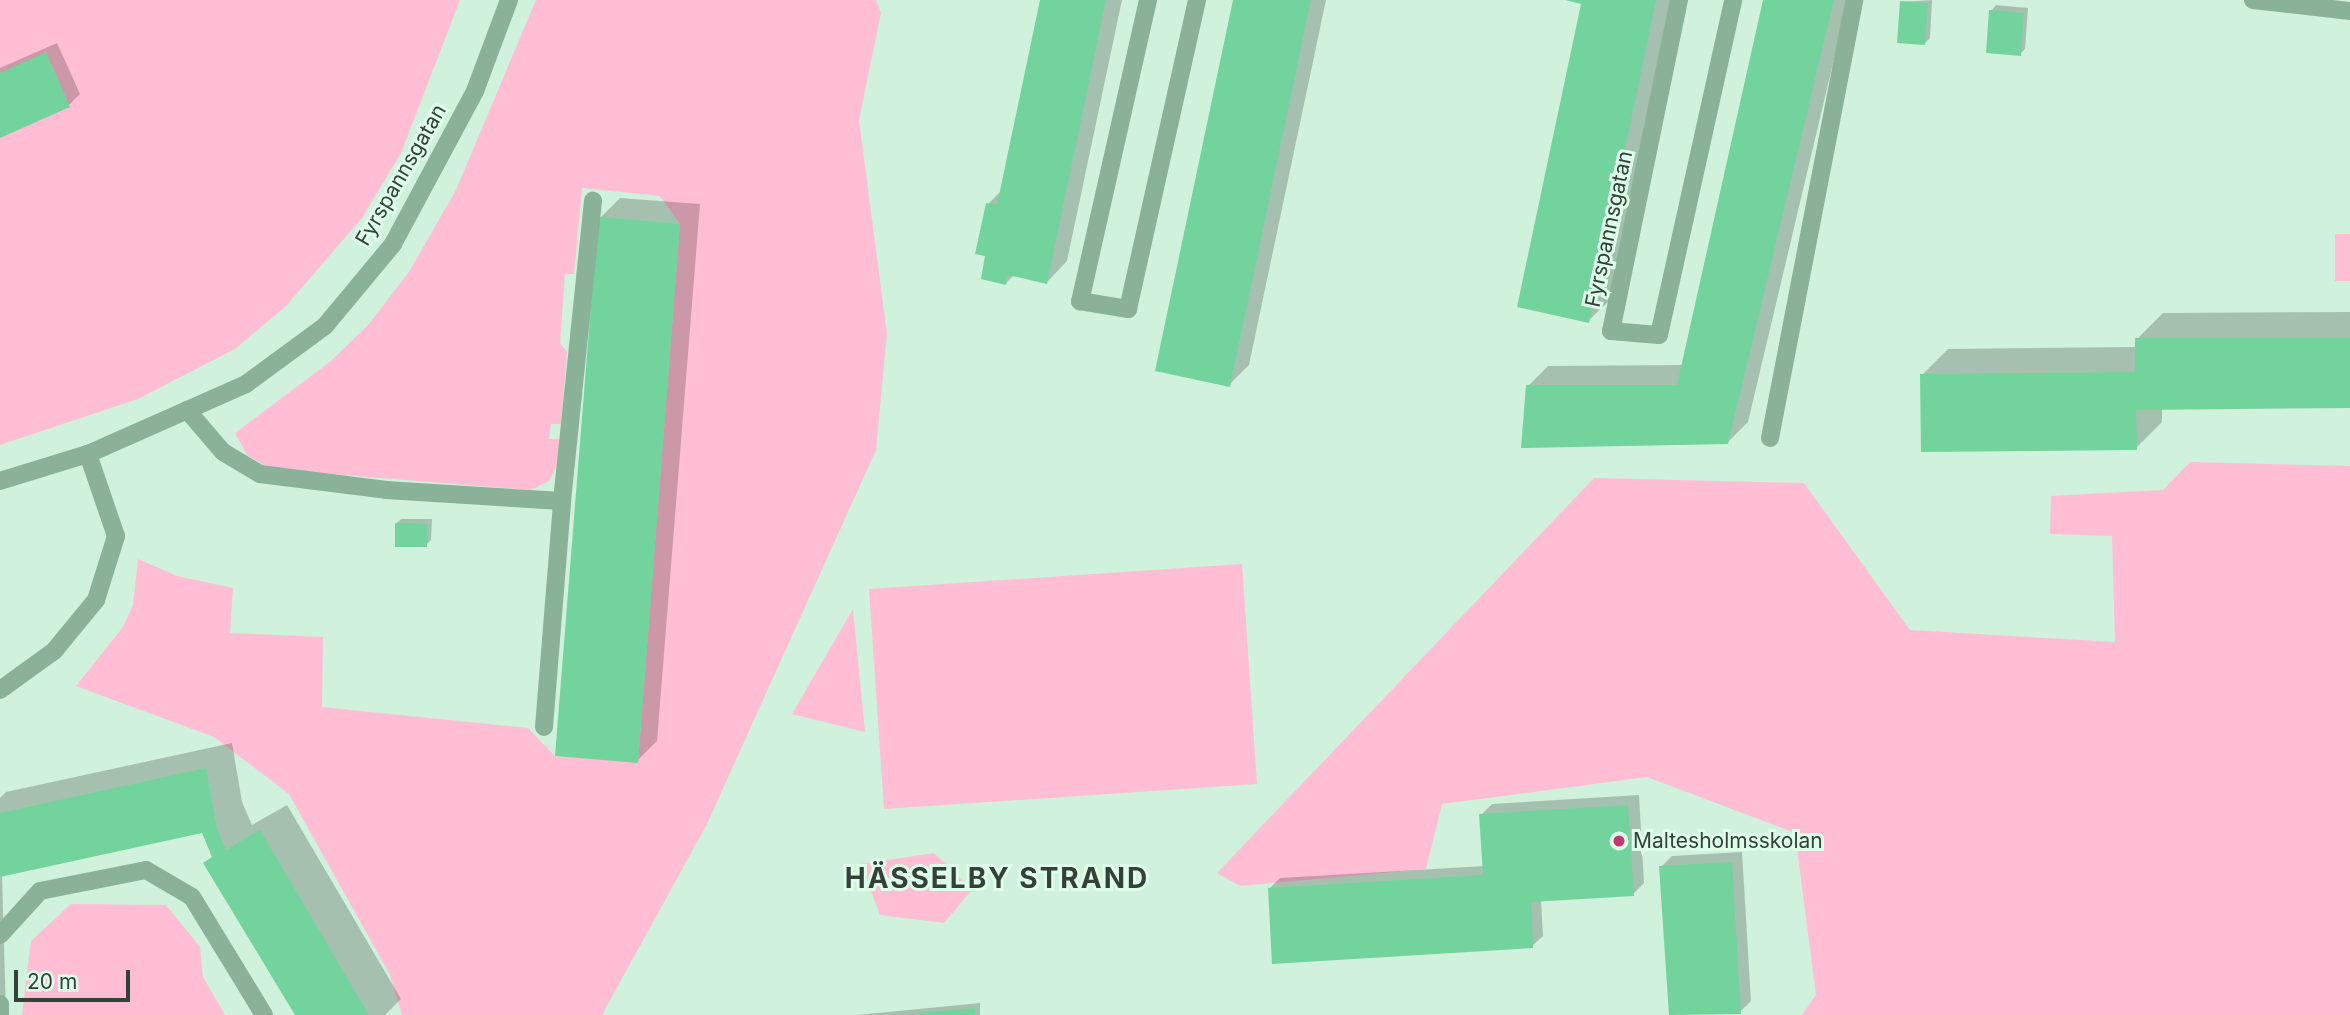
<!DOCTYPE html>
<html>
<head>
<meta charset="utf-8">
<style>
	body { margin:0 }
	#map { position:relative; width:2350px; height:1015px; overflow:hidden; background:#d0f1dc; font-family:Inter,sans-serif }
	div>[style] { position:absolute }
	.green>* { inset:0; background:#ffbed3 }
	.shadow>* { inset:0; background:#0003 }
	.building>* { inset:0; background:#72d49c }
	.service>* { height:18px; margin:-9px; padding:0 9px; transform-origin:9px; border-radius:9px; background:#8ab299 }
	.minor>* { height:18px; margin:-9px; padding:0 9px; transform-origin:9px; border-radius:9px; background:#8ab299 }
	.dots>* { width:19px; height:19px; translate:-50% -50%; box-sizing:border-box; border:4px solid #ddfee9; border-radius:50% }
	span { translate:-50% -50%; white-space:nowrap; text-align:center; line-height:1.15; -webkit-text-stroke:6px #ddfee9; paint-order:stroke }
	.street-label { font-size:21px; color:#344138 }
	.poi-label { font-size:21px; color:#344138 }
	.left { translate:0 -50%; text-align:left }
	.district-label { font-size:28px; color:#344138; font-weight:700; letter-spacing:2px }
	.scale { position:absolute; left:14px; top:970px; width:116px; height:32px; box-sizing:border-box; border:4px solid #344138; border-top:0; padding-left:9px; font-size:21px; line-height:24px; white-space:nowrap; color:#344138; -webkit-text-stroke:5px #ddfee9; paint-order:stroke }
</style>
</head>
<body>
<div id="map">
	<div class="green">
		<i style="clip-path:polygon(0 0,460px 0,401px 153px,362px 218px,286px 306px,235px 349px,138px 399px,0 445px)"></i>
		<i style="clip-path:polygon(536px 0,876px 0,881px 13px,859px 120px,887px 334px,876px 450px,707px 824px,602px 1015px,402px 1015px,390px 975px,289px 794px,214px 737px,76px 686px,123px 627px,133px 605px,138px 559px,177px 576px,233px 588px,230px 633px,323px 637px,322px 707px,528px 728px,555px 756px,638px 762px,680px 224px,660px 196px,582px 188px,574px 274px,565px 274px,560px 343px,567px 352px,561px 424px,551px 424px,549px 439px,560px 439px,558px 463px,549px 481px,530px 490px,270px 469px,247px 455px,235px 433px,331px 361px,369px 324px,409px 272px,456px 190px)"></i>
		<i style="clip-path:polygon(2335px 234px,2350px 234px,2350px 281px,2335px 281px)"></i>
		<i style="clip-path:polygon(2190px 462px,2350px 466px,2350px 1015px,1802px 1015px,1816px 995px,1795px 833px,1647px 777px,1442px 804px,1426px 869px,1240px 886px,1217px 873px,1594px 478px,1804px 483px,1910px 630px,2115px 642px,2112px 536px,2050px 534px,2051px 496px,2163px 490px)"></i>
		<i style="clip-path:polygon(1242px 564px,1257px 784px,884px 809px,869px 589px)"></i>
		<i style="clip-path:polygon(853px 609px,865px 732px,792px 714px)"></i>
		<i style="clip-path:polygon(934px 853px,972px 890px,944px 923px,880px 915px,861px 864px)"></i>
		<i style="clip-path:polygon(71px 904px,166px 905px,200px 947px,203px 977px,225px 1015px,22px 1015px,31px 941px)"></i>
	</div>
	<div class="shadow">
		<i style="clip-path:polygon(1041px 0,1122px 0,1067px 261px,1047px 282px,1014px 275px,1006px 283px,988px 254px,988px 204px,1002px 190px)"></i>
		<i style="clip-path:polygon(1235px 0,1326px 0,1249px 365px,1229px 385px)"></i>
		<i style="clip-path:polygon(1568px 0,1671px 0,1609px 301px,1588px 321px,1583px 3px)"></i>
		<i style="clip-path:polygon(1765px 0,1848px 0,1748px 422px,1728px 442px,1528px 386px,1548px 366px,1683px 365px)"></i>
		<i style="clip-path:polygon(1932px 0,1930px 38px,1925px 43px,1902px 2px)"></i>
		<i style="clip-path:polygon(1996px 5px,2028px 8px,2025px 49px,2020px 54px,1991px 11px)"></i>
		<i style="clip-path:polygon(57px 43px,80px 94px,69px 105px,0 136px,0 68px)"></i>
		<i style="clip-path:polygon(620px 198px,700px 204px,657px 741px,637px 761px,600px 218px)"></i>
		<i style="clip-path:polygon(2350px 312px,2350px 407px,2162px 408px,2162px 422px,2136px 448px,1922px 375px,1948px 349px,2137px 347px,2137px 339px,2163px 313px)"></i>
		<i style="clip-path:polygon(401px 519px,432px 519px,431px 540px,426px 545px,396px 524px)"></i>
		<i style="clip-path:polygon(232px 743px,242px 802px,252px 825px,287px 805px,401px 999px,385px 1015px,297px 1015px,206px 863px,213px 856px,203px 831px,2px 875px,6px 1014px,0 1015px,0 798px,6px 792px)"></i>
		<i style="clip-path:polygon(1639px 795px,1644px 883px,1633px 894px,1541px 900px,1543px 936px,1532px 946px,1269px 889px,1280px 878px,1484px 866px,1481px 815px,1492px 804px)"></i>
		<i style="clip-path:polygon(1742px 852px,1751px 1001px,1740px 1012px,1670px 1015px,1661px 867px,1672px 856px)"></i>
		<i style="clip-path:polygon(980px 1003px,980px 1015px,857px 1015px)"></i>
	</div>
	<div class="building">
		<i style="clip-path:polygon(1040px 0,1106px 0,1047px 284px,1008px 275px,1006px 285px,981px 279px,985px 256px,975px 254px,986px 203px,997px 205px)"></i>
		<i style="clip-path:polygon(1233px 0,1311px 0,1230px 387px,1155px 371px)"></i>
		<i style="clip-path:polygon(1565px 0,1656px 0,1589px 323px,1517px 307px,1581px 4px)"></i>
		<i style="clip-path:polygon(1763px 0,1834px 0,1728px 444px,1521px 448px,1526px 385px,1677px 385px)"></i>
		<i style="clip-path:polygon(1900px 1px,1928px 3px,1925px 45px,1897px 43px)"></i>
		<i style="clip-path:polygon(1989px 10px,2024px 13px,2021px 56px,1986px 53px)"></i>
		<i style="clip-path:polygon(46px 52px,70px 107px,0 138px,0 73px)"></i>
		<i style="clip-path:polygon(598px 217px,680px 224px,638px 763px,555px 756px)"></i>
		<i style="clip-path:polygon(2135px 338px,2350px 338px,2350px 408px,2136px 410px,2137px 450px,1921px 452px,1920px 374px,2135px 372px)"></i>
		<i style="clip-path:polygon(395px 523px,427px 524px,427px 547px,395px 547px)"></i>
		<i style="clip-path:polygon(206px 768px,217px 829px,226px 850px,260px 830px,369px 1015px,295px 1015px,203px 863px,212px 857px,202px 833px,0 877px,0 813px)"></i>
		<i style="clip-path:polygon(1628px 805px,1634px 896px,1531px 902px,1533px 948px,1272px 964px,1268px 888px,1483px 875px,1479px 814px)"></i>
		<i style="clip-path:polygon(1732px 862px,1741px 1014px,1669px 1015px,1659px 866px)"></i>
		<i style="clip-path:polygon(975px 1008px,976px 1015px,917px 1015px,917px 1013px)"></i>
	</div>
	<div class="service">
		<i style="left:1770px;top:438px;width:446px;rotate:-79.1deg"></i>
	</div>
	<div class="minor">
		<i style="left:1148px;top:0;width:309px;rotate:102.7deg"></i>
		<i style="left:1080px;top:301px;width:49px;rotate:9.5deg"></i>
		<i style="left:1128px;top:309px;width:317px;rotate:-77.4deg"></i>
		<i style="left:1679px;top:0;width:338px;rotate:101.6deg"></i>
		<i style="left:1611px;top:331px;width:48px;rotate:4.8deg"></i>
		<i style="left:1659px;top:335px;width:343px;rotate:-77.5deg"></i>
		<i style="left:2253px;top:0;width:98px;rotate:6.5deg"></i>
		<i style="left:187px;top:410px;width:55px;rotate:49.4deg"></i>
		<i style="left:223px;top:452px;width:43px;rotate:30.7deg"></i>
		<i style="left:260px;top:474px;width:127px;rotate:7.2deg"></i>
		<i style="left:386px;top:490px;width:176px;rotate:3.6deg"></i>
		<i style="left:562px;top:501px;width:302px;rotate:-84.1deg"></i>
		<i style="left:0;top:481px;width:92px;rotate:-17.1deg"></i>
		<i style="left:88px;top:454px;width:173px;rotate:-23.9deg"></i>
		<i style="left:246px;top:384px;width:98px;rotate:-36.3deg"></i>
		<i style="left:325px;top:326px;width:107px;rotate:-50.3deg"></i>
		<i style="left:393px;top:244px;width:174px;rotate:-61.8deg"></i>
		<i style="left:475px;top:91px;width:97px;rotate:-69.5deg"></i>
		<i style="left:0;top:690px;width:67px;rotate:-35.8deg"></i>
		<i style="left:54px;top:651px;width:66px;rotate:-50.5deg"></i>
		<i style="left:96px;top:600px;width:67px;rotate:-72.6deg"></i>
		<i style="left:116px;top:536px;width:87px;rotate:-108.9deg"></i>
		<i style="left:544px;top:727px;width:227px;rotate:-85.4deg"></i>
		<i style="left:0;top:935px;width:59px;rotate:-47.7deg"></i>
		<i style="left:40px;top:891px;width:108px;rotate:-11.2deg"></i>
		<i style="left:146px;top:870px;width:53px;rotate:30.4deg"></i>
		<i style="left:192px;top:897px;width:138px;rotate:58.6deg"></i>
		<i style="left:0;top:1004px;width:11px;rotate:90deg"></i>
	</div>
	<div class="dots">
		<i style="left:1619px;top:841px;background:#c13974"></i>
	</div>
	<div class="street-label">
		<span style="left:401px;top:175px;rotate:-60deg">Fyrspannsgatan</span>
		<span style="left:1609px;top:229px;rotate:-78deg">Fyrspannsgatan</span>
	</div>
	<div class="poi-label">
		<span class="left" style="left:1633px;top:841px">Maltesholmsskolan</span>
	</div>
	<div class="district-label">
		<span style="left:997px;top:878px">HÄSSELBY STRAND</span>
	</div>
	<div class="scale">20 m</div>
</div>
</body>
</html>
